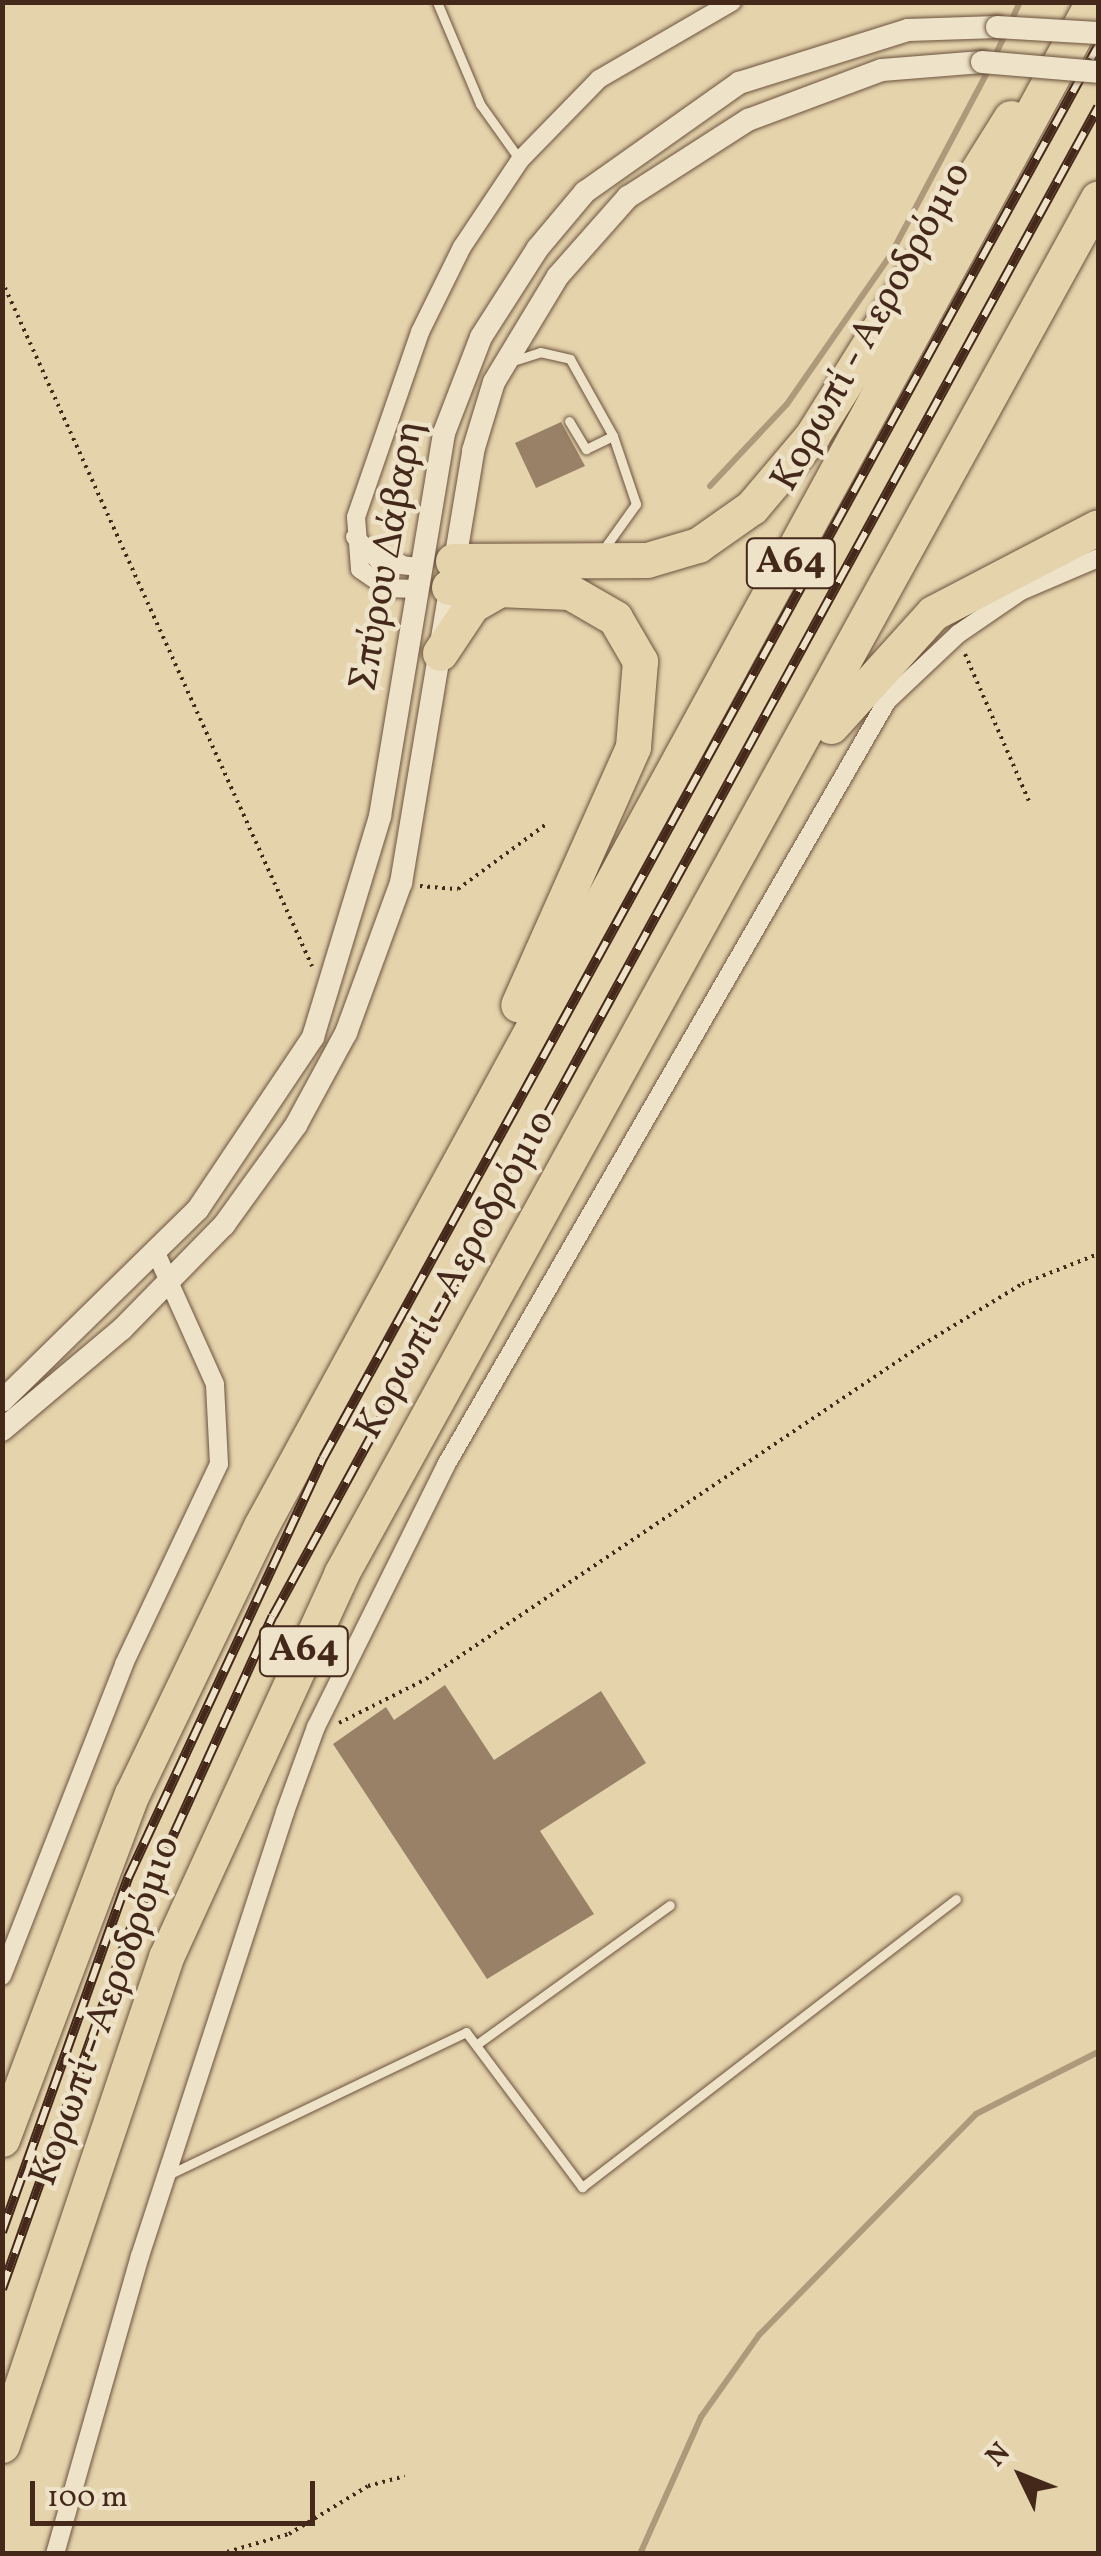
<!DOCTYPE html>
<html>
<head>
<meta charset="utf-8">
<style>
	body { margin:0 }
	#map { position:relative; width:1101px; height:2556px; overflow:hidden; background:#e5d3ac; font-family:Vollkorn,serif }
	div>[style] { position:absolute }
	.stream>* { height:6px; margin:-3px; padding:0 3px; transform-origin:3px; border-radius:3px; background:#ae997a }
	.building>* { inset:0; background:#988166 }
	.path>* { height:4px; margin-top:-2px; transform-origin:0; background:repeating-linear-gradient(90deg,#44281a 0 2.5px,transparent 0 7.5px) }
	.roads { filter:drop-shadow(0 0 2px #6c533e) drop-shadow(0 0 2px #6c533e) }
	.service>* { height:9px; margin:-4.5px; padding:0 4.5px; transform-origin:4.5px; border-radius:4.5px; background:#eee2c9 }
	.minor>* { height:18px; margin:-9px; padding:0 9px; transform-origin:9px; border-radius:9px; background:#eee2c9 }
	.tertiary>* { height:22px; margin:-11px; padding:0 11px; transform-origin:11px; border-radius:11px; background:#eee2c9 }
	.motorway>* { height:35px; margin:-17.5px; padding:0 17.5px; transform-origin:17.5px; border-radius:17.5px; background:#e5d3ac }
	.rail>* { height:10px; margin-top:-5px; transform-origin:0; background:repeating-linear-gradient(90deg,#eee2c9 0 19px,#44281a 0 38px); box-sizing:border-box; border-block:2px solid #44281a }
	.bridges { filter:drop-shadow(0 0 2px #6c533e) drop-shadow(0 0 2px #6c533e) }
	.tertiary-bridge>* { height:22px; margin:-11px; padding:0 11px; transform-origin:11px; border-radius:11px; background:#eee2c9 }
	span { translate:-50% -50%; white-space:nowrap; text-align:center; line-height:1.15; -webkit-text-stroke:9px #eee2c9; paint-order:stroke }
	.shield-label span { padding:2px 8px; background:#eee2c9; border:2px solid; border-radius:8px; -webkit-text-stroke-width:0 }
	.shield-label { font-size:38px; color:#44281a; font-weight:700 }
	.street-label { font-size:40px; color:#44281a }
	.frame { position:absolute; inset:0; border:5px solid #44281a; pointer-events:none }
	.north { position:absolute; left:971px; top:2426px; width:100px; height:100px; -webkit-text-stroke:8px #eee2c9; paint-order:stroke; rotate:313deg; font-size:28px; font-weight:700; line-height:40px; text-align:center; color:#44281a }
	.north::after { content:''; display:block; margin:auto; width:35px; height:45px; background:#44281a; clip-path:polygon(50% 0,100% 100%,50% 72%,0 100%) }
	.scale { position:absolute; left:30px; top:2481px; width:285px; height:45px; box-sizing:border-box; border:5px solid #44281a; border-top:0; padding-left:12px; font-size:30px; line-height:35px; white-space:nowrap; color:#44281a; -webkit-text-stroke:8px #eee2c9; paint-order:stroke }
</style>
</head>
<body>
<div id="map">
	<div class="stream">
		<i style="left:995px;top:56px;width:60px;rotate:-65.2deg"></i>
		<i style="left:710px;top:486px;width:112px;rotate:-46.8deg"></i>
		<i style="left:787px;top:404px;width:180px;rotate:-55.2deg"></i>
		<i style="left:890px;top:256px;width:214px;rotate:-62.1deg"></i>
		<i style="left:640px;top:2554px;width:150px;rotate:-66deg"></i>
		<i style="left:701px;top:2417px;width:100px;rotate:-54.7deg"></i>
		<i style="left:759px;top:2335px;width:310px;rotate:-45.5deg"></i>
		<i style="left:976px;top:2114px;width:137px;rotate:-26.9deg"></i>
	</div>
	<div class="building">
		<i style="clip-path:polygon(561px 422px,585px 466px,536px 488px,515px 443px)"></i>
		<i style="clip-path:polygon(445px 1685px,494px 1760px,601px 1691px,646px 1763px,540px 1831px,594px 1914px,487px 1979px,333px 1744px,386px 1707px,394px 1720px)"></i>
	</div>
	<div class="path">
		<i style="left:2px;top:281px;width:752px;rotate:65.65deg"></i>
		<i style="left:965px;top:654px;width:160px;rotate:66.5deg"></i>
		<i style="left:420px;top:886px;width:38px;rotate:5deg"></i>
		<i style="left:458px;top:889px;width:112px;rotate:-36.3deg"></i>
		<i style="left:339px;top:1723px;width:97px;rotate:-26.8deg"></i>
		<i style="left:426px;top:1679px;width:598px;rotate:-33.96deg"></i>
		<i style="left:922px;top:1345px;width:117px;rotate:-31.4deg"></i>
		<i style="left:1022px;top:1284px;width:82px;rotate:-21.5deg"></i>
		<i style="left:220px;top:2554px;width:72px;rotate:-16.2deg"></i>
		<i style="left:289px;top:2534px;width:92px;rotate:-31.3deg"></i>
		<i style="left:368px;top:2486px;width:38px;rotate:-15deg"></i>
	</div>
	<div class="roads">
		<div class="service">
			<i style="left:437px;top:2px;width:111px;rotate:67.1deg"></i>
			<i style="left:480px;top:104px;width:69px;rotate:54.5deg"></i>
			<i style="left:513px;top:361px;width:28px;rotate:-18deg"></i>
			<i style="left:540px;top:352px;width:31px;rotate:13deg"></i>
			<i style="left:570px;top:359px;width:88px;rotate:60.8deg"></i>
			<i style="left:613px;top:436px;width:72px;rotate:71.3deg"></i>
			<i style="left:636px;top:504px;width:57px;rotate:125.7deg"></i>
			<i style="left:569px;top:421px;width:33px;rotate:59deg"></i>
			<i style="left:586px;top:449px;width:30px;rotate:-26deg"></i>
			<i style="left:480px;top:2042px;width:234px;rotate:-35.8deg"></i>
			<i style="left:170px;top:2174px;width:328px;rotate:-25.6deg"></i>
			<i style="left:466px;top:2032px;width:194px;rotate:53.2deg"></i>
			<i style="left:582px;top:2187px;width:472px;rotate:-37.6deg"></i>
		</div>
		<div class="minor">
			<i style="left:355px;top:537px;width:37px;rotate:45deg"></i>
			<i style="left:381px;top:563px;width:36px;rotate:6deg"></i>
			<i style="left:415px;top:589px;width:28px;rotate:-178deg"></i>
			<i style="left:387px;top:588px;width:33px;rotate:-145deg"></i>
			<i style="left:360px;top:569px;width:52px;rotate:-94.4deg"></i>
			<i style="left:356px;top:517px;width:196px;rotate:-70.9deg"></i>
			<i style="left:420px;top:332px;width:95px;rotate:-63.7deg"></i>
			<i style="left:462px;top:247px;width:105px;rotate:-56.3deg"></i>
			<i style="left:520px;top:160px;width:113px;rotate:-45.7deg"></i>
			<i style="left:599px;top:79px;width:154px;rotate:-30.1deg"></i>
			<i style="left:2px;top:1976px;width:335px;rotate:-68.6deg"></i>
			<i style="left:124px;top:1664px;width:221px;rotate:-64.6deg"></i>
			<i style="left:219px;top:1464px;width:80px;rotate:-92.9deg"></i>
			<i style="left:215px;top:1384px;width:141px;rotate:-114.2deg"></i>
			<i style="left:55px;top:2554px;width:310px;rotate:-74.1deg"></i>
			<i style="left:140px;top:2256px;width:467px;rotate:-71.9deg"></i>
			<i style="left:285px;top:1812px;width:90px;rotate:-70deg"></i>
			<i style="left:316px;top:1727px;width:292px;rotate:-63.6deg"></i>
			<i style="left:446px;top:1465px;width:882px;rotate:-60.01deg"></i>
			<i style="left:887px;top:701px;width:98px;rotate:-43.3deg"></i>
			<i style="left:958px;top:634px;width:76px;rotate:-34.3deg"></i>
			<i style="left:1021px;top:591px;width:84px;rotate:-23.2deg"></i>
		</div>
		<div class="tertiary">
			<i style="left:2px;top:1401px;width:274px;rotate:-44.4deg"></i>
			<i style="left:198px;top:1209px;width:207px;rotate:-56.2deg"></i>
			<i style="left:313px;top:1037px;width:231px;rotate:-73.1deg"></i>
			<i style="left:380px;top:816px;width:388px;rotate:-80.5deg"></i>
			<i style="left:444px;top:433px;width:103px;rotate:-68.9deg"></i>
			<i style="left:481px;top:337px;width:106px;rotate:-57.4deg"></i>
			<i style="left:538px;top:248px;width:73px;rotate:-50deg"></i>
			<i style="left:585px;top:192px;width:189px;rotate:-35.3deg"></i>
			<i style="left:739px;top:83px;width:177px;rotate:-17.4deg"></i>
			<i style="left:908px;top:30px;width:89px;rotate:-1.9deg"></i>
			<i style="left:2px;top:1430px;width:157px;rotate:-40.1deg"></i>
			<i style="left:122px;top:1329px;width:146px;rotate:-45.6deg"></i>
			<i style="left:224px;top:1225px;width:123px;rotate:-54.2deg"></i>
			<i style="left:296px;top:1125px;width:105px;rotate:-61.5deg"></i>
			<i style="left:346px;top:1033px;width:160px;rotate:-69.9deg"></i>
			<i style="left:401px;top:883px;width:438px;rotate:-80.5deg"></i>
			<i style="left:473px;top:451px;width:72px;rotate:-73.1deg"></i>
			<i style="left:494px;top:382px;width:124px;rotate:-58.9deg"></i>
			<i style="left:558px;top:276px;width:106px;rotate:-48.5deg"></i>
			<i style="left:628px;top:197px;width:143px;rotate:-32.7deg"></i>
			<i style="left:748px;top:120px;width:143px;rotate:-20.5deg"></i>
			<i style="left:882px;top:70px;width:100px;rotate:-4.6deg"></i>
		</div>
		<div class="motorway">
			<i style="left:453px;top:561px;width:194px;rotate:-0.3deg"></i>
			<i style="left:647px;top:560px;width:53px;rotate:-16.4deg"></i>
			<i style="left:698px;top:545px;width:66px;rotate:-35.1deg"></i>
			<i style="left:752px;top:507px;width:93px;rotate:-49.8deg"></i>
			<i style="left:812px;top:436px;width:375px;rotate:-58deg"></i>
			<i style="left:449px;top:587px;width:121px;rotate:2.4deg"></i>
			<i style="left:570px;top:592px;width:52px;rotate:30deg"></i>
			<i style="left:615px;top:618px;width:50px;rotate:59.8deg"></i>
			<i style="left:640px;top:661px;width:86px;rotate:94.7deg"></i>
			<i style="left:633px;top:747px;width:282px;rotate:114deg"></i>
			<i style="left:440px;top:653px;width:58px;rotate:-56.3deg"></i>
			<i style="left:472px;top:605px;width:36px;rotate:-30deg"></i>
			<i style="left:831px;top:726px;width:152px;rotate:-47.9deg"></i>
			<i style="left:933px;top:613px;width:186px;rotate:-27.5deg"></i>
			<i style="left:2px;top:2139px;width:369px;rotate:-69.4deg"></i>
			<i style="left:132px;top:1794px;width:297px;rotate:-64.3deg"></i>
			<i style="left:261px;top:1526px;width:1736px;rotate:-61.37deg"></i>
			<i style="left:2px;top:2445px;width:515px;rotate:-71.42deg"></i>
			<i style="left:166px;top:1957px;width:421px;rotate:-65.4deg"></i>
			<i style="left:341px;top:1574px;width:1570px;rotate:-61.18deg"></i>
		</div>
	</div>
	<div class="rail">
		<i style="left:2px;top:2232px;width:376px;rotate:-70.4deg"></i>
		<i style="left:128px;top:1878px;width:463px;rotate:-65.1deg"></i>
		<i style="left:323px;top:1458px;width:1611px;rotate:-61.24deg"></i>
		<i style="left:2px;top:2289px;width:376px;rotate:-70.4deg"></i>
		<i style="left:128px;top:1935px;width:350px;rotate:-65.6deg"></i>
		<i style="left:273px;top:1616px;width:1720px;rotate:-61.33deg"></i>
	</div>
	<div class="bridges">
		<div class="tertiary-bridge">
			<i style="left:997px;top:27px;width:101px;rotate:3.4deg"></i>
			<i style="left:982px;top:62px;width:116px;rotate:4.9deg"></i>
		</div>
	</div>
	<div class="shield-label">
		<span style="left:791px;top:563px">Α64</span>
		<span style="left:304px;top:1651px">Α64</span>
	</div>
	<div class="street-label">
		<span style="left:872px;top:327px;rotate:-61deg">Κορωπί - Αεροδρόμιο</span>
		<span style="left:388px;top:556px;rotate:-80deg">Σπύρου Δάβαρη</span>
		<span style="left:456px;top:1275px;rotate:-61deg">Κορωπί - Αεροδρόμιο</span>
		<span style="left:106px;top:2011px;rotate:-70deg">Κορωπί - Αεροδρόμιο</span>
	</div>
	<div class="frame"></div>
	<div class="north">N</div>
	<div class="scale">100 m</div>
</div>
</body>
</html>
